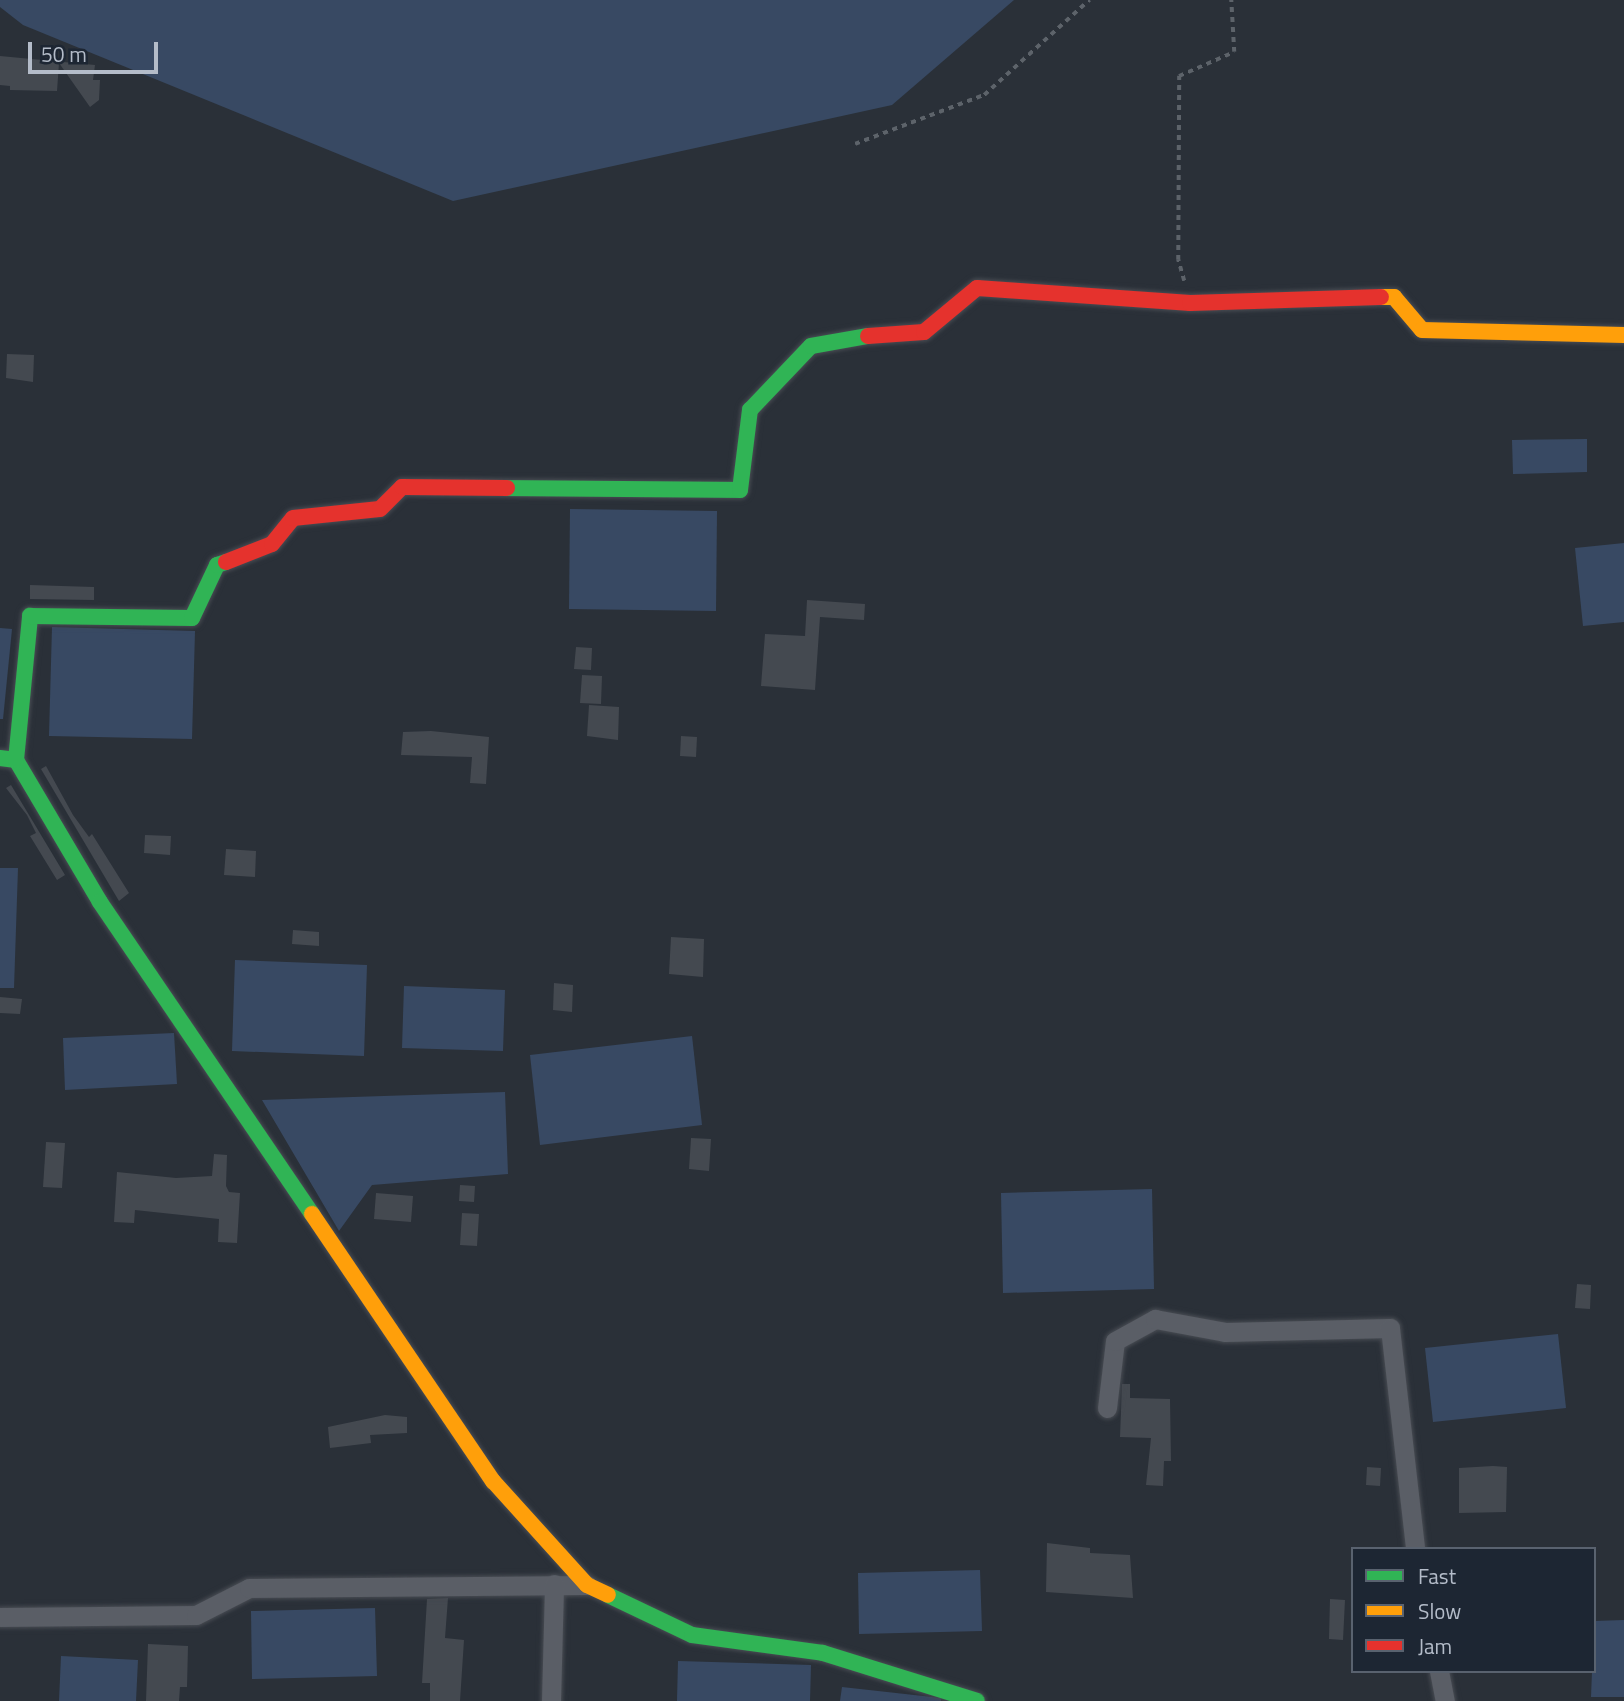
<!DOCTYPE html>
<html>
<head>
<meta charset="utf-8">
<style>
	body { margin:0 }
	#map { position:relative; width:1624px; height:1701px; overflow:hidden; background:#2a3038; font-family:"Titillium Web",sans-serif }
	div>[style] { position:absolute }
	.water>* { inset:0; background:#384963 }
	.building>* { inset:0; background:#444950 }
	.path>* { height:3.5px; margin-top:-1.75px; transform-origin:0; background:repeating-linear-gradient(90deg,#5d636a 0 5px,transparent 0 10px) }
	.roads { filter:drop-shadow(0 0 2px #484c53) drop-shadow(0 0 2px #484c53) }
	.street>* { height:19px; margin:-9.5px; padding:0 9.5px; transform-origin:9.5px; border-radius:9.5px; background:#5a5e66 }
	.fast>* { height:16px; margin:-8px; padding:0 8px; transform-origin:8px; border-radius:8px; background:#30b455 }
	.slow>* { height:16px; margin:-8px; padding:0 8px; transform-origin:8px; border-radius:8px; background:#ff9f0a }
	.jam>* { height:16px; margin:-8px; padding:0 8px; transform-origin:8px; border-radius:8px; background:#e5322d }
	span { translate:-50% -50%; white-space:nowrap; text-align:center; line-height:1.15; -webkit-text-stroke:5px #1d2633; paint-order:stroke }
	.legend { position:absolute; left:1351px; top:1547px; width:245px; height:126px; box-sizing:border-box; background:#1d2633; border:2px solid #59626f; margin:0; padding:9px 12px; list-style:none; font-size:21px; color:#b4bcc9 }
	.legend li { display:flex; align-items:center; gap:14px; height:35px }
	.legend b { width:35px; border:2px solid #59626f }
	.scale { position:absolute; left:28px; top:42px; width:130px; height:32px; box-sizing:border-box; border:4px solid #b4bcc9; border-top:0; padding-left:9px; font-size:21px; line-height:24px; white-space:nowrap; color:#b4bcc9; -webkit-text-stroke:5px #1d2633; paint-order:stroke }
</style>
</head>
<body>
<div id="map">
	<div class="water">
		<i style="clip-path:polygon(0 0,1014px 0,892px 105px,453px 201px,23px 25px,0 7px)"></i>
		<i style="clip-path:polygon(1587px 439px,1587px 472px,1513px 474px,1512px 440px)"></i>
		<i style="clip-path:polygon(570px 509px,717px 511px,716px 611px,569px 609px)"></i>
		<i style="clip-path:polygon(1624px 543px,1624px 622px,1583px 626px,1575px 548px)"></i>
		<i style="clip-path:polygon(52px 627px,195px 631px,192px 739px,49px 736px)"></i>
		<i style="clip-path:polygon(0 628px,12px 629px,3px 719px,0 719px)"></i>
		<i style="clip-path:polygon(0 868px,18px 868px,14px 988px,0 988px)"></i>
		<i style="clip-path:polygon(235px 960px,367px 965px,364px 1056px,232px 1051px)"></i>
		<i style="clip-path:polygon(404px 986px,505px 990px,503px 1051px,402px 1048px)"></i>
		<i style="clip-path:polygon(174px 1033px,177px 1084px,65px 1090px,63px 1038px)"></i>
		<i style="clip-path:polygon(692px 1036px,702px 1125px,540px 1145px,530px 1055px)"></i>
		<i style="clip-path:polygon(505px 1092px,508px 1174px,372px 1185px,339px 1231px,262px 1100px)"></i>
		<i style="clip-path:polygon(1152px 1189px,1154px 1289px,1003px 1293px,1001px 1193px)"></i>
		<i style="clip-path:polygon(1558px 1334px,1566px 1408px,1433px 1422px,1425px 1348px)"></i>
		<i style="clip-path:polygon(980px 1570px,982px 1631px,859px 1634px,858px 1573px)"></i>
		<i style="clip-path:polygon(375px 1608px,377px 1676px,252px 1679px,251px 1611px)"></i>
		<i style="clip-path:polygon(1624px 1620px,1624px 1697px,1591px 1697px,1594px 1621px)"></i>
		<i style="clip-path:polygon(61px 1656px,138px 1660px,136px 1701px,59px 1701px)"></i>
		<i style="clip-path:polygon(678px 1661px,811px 1665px,810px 1701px,677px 1701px)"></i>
		<i style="clip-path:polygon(842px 1687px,941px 1698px,941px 1701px,840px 1701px)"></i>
	</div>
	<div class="building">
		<i style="clip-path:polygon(0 56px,95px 65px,93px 80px,100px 80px,99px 100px,90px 107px,59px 63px,57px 91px,10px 90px,10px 86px,0 85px)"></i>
		<i style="clip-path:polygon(7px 354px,34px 355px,33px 382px,6px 378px)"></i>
		<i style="clip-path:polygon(30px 585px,94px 587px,94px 600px,30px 599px)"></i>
		<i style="clip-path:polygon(807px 600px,865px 604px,864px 620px,820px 617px,815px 690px,761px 686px,765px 634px,805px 636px)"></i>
		<i style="clip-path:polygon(576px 647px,592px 648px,591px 670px,574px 669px)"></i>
		<i style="clip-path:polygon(582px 675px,602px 676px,601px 704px,580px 703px)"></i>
		<i style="clip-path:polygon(589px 705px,619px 707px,618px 740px,587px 736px)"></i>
		<i style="clip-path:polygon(431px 731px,489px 737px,486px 784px,470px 783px,472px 757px,401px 755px,403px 732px)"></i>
		<i style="clip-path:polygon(681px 736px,697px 737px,696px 757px,680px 756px)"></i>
		<i style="clip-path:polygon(46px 766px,73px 815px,89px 837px,92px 834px,129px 893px,119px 901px,41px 769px)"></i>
		<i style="clip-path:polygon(11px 785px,65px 875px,57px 880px,30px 836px,36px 833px,27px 815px,6px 788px)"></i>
		<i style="clip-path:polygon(145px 835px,171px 836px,170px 855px,144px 853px)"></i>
		<i style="clip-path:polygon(226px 849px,256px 851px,255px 877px,224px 875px)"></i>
		<i style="clip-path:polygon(293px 930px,319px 932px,319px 946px,292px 944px)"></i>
		<i style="clip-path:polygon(671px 937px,704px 939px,703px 977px,669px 974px)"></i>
		<i style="clip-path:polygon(554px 983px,573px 985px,572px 1012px,553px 1010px)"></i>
		<i style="clip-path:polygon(0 997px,22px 999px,20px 1014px,0 1013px)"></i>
		<i style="clip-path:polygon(691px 1138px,711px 1139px,709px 1171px,689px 1169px)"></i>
		<i style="clip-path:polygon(46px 1142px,65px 1143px,62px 1188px,43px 1187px)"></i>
		<i style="clip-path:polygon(214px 1154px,227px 1155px,226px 1186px,229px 1192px,240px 1193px,237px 1243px,218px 1242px,219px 1219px,135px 1210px,134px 1223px,114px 1222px,117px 1172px,176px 1178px,212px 1176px)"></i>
		<i style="clip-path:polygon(460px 1185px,475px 1186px,474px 1202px,459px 1201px)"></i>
		<i style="clip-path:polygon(376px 1193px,413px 1196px,411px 1222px,374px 1219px)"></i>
		<i style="clip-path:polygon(462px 1213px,479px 1214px,477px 1246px,460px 1245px)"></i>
		<i style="clip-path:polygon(1577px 1284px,1591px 1285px,1590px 1309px,1575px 1308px)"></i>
		<i style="clip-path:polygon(1122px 1384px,1130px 1384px,1130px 1398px,1170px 1399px,1171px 1461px,1164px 1461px,1163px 1486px,1146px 1485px,1151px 1438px,1120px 1437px)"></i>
		<i style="clip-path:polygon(385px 1415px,407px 1417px,407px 1433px,370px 1435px,371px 1443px,330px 1448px,328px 1427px)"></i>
		<i style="clip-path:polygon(1493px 1466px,1507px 1467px,1506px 1512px,1459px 1513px,1459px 1468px)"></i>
		<i style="clip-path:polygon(1367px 1467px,1381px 1468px,1380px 1486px,1366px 1485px)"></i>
		<i style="clip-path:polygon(1047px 1543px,1090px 1548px,1090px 1553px,1130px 1555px,1133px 1598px,1046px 1592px)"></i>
		<i style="clip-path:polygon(448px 1598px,445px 1638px,464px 1640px,460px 1701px,430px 1701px,430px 1683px,422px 1683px,427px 1599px)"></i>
		<i style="clip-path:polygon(1330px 1599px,1345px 1600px,1343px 1640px,1329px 1639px)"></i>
		<i style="clip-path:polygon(148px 1644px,188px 1646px,187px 1687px,180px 1687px,179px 1701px,146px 1701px)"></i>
	</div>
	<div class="path">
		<i style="left:855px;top:144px;width:138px;rotate:-20.8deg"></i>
		<i style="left:984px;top:95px;width:142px;rotate:-42.1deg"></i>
		<i style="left:1184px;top:281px;width:22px;rotate:-106deg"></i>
		<i style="left:1178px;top:260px;width:184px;rotate:-89.7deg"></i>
		<i style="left:1179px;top:76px;width:60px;rotate:-23.6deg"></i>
		<i style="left:1234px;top:52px;width:52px;rotate:-93.3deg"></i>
	</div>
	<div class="roads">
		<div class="street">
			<i style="left:1107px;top:1408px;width:67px;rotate:-83.2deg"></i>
			<i style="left:1115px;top:1341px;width:46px;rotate:-28.8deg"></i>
			<i style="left:1155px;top:1319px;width:71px;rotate:10.5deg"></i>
			<i style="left:1225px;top:1332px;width:165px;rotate:-1.4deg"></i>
			<i style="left:1390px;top:1328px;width:222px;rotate:83.5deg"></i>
			<i style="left:0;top:1617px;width:196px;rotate:-0.6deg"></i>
			<i style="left:196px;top:1615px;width:59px;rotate:-27deg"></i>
			<i style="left:249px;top:1588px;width:338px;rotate:-0.5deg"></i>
			<i style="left:1439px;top:1671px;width:31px;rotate:79deg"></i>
			<i style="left:551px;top:1701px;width:117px;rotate:-88.5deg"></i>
		</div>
		<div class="fast">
			<i style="left:507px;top:488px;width:233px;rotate:0.5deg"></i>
			<i style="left:740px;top:490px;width:81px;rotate:-82.9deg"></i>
			<i style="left:750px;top:410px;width:88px;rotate:-46.4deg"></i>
			<i style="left:811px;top:346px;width:58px;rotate:-10deg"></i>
			<i style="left:0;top:758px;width:16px;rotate:7deg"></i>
			<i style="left:16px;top:760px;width:165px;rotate:59.4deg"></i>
			<i style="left:100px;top:902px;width:377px;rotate:55.8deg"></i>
			<i style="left:16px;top:760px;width:145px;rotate:-84.4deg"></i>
			<i style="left:30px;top:616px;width:162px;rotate:0.7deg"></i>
			<i style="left:192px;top:618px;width:59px;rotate:-64.7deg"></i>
			<i style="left:217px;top:565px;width:9px;rotate:-18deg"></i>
			<i style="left:608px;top:1595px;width:93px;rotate:25.5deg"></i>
			<i style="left:692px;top:1635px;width:132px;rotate:7.8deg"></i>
			<i style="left:823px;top:1653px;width:161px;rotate:17.3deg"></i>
		</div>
		<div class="slow">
			<i style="left:1381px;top:297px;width:13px"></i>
			<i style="left:1394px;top:297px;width:43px;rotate:49.7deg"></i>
			<i style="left:1422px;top:330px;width:202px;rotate:1.4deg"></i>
			<i style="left:312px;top:1214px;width:323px;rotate:55.9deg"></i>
			<i style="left:493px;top:1481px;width:140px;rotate:47.9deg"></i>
			<i style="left:587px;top:1585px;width:23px;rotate:25deg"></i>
		</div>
		<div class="jam">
			<i style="left:868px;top:336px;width:56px;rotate:-4.1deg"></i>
			<i style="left:924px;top:332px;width:69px;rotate:-39.7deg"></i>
			<i style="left:977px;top:288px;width:214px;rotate:4deg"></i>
			<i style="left:1190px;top:303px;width:191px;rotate:-1.8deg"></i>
			<i style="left:226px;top:562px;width:49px;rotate:-21.4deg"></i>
			<i style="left:272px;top:544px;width:33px;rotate:-51deg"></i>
			<i style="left:293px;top:518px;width:87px;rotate:-5.9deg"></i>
			<i style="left:380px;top:509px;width:31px;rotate:-45deg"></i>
			<i style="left:402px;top:487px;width:105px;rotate:0.5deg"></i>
		</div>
	</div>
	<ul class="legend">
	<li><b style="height:9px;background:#30b455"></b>Fast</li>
	<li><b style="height:9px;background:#ff9f0a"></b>Slow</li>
	<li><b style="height:9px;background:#e5322d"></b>Jam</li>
	</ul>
	<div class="scale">50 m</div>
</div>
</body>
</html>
